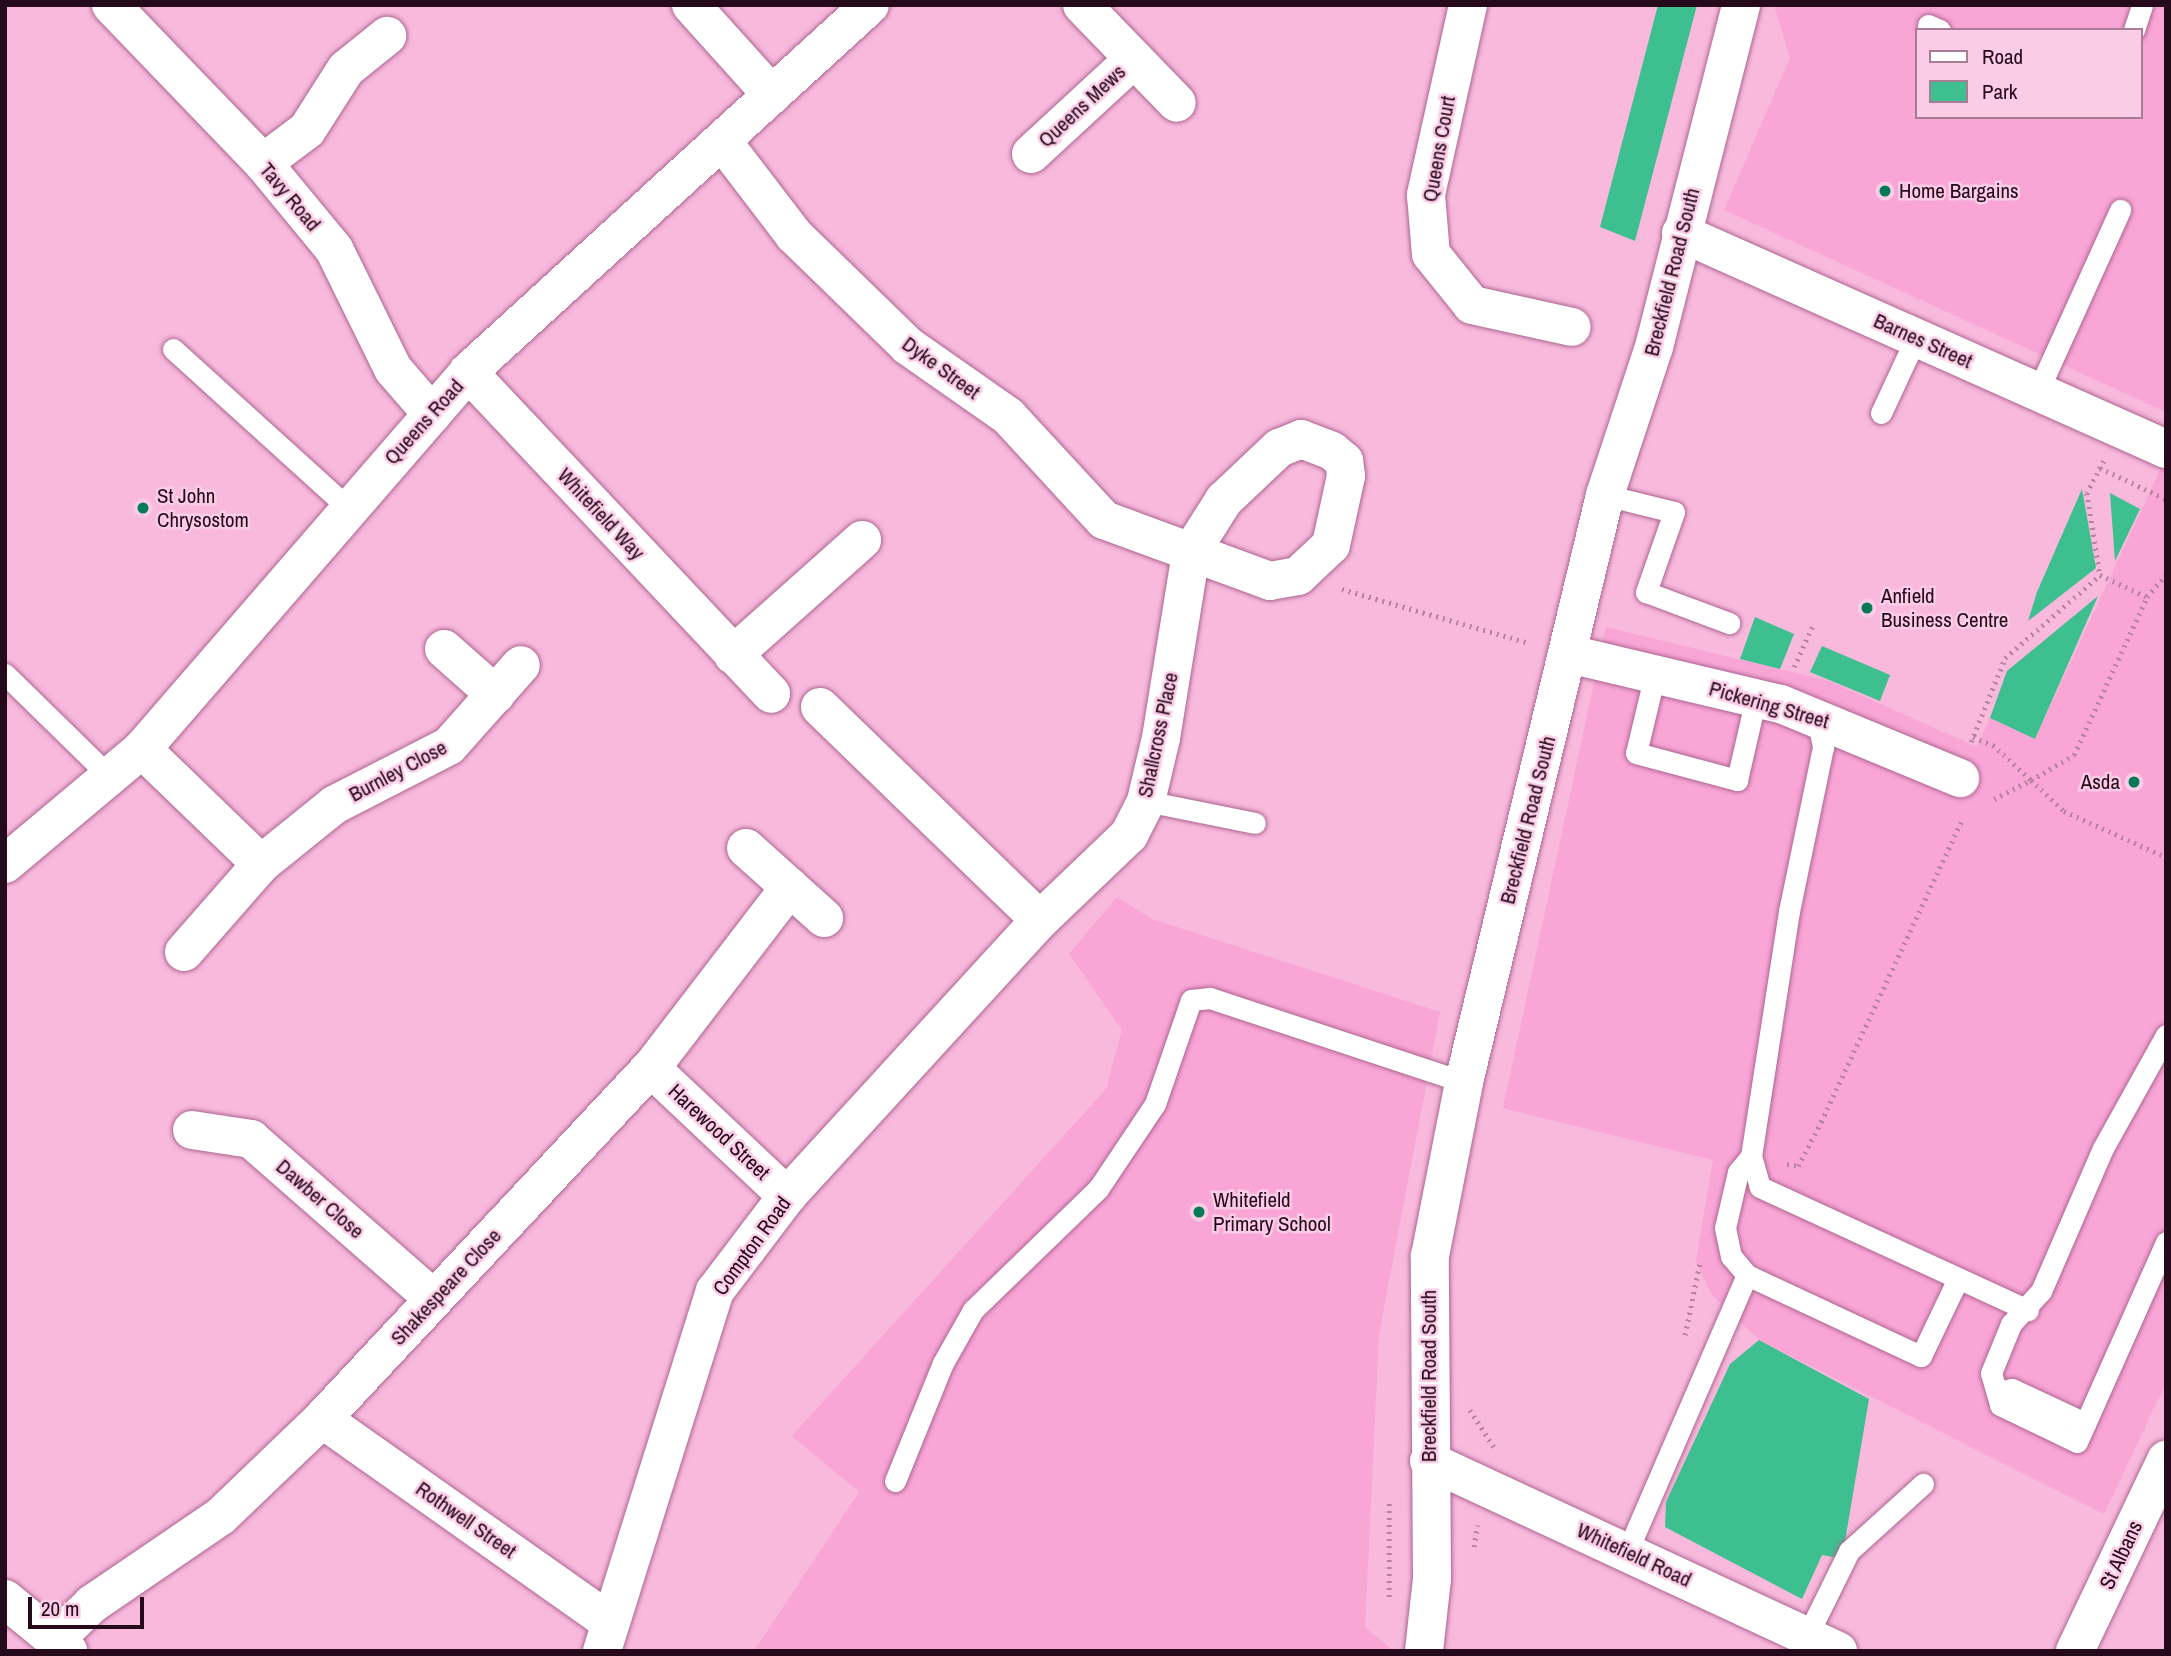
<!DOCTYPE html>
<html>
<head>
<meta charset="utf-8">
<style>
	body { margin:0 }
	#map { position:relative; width:2171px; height:1656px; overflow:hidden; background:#f8b9dc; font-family:"Archivo Narrow",sans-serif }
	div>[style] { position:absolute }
	.built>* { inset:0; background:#f9a5d6 }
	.green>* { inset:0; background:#3ebf8f }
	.path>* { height:4.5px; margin-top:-2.25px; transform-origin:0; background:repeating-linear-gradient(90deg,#b783a1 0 2px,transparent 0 7px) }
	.roads { filter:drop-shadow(0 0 2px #ad6690) drop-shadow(0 0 2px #ad6690) }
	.lane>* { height:21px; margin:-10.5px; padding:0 10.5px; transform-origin:10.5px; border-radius:10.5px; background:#fff }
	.street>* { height:38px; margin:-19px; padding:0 19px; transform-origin:19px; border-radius:19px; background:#fff }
	.secondary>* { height:38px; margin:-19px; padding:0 19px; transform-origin:19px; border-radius:19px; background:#fff }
	.dots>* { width:19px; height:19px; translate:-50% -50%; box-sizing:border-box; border:4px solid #fbcce6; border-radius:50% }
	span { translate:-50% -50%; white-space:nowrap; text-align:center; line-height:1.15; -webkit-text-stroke:5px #fbcce6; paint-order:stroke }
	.street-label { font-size:21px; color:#250a1b }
	.poi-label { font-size:21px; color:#250a1b }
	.left { translate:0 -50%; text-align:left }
	.right { translate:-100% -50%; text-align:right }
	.frame { position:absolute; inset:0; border:7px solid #250a1b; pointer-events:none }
	.legend { position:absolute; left:1915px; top:28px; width:228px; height:91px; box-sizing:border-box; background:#fbcce6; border:2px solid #a57e95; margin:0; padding:9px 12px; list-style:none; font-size:21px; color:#250a1b }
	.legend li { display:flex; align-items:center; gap:14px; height:35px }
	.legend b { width:35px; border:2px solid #a57e95 }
	.scale { position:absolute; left:28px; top:1597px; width:116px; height:32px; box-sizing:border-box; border:4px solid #250a1b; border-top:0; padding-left:9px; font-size:21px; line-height:24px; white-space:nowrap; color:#250a1b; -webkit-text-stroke:5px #fbcce6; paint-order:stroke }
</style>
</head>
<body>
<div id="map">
	<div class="built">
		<i style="clip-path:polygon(evenodd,1774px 5px,2166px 5px,2166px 412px,1724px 210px,1790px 58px,1774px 5px,1917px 30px,2141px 30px,2141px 117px,1917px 117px,1917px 30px)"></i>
		<i style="clip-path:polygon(2166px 457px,2166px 1383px,2104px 1514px,1759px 1340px,1712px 1295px,1696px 1261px,1713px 1160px,1503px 1108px,1606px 627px,1829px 681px,1977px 747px,1990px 718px,2035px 739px)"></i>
		<i style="clip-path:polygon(1117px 897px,1152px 919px,1440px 1012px,1379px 1334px,1365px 1627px,1393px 1651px,754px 1651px,859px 1492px,792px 1436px,1106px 1089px,1122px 1030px,1069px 954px)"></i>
	</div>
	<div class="green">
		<i style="clip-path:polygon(1658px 5px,1697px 5px,1635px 241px,1600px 227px)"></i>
		<i style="clip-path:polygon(2082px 489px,2096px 568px,2028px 621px,2037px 592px)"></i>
		<i style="clip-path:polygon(2110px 493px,2140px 509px,2115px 561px)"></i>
		<i style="clip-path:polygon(2098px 596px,2035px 739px,1990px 718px,2007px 671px)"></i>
		<i style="clip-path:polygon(1755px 617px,1794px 634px,1780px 669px,1740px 659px)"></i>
		<i style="clip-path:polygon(1822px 646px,1890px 675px,1880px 701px,1810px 672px)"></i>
		<i style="clip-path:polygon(1759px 1340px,1869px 1399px,1844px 1547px,1838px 1558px,1822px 1555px,1802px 1599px,1665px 1527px,1666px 1502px,1730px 1364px)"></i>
	</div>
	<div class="path">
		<i style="left:2104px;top:461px;width:36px;rotate:118deg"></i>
		<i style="left:2087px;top:493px;width:83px;rotate:81deg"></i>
		<i style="left:2100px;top:575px;width:52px;rotate:25.1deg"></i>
		<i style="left:2100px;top:468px;width:73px;rotate:25.2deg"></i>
		<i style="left:1342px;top:589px;width:195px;rotate:16.1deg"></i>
		<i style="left:1794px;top:667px;width:44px;rotate:-65.8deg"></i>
		<i style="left:1973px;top:737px;width:22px;rotate:22deg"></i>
		<i style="left:1993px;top:745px;width:52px;rotate:42.6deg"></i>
		<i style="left:2031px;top:780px;width:50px;rotate:-30.2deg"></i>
		<i style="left:2074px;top:755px;width:174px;rotate:-65.2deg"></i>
		<i style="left:2147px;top:597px;width:30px;rotate:-50deg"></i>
		<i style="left:1971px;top:742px;width:91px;rotate:-68deg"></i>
		<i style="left:2005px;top:658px;width:126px;rotate:-41.1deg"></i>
		<i style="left:1994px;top:799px;width:42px;rotate:-27.2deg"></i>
		<i style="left:2031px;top:780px;width:45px;rotate:43.2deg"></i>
		<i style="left:2064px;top:811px;width:112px;rotate:24.3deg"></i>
		<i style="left:1787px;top:1164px;width:11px;rotate:10deg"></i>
		<i style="left:1798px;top:1166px;width:50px;rotate:-62.4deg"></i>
		<i style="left:1821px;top:1122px;width:336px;rotate:-65deg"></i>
		<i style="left:1685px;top:1335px;width:76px;rotate:-78.5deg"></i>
		<i style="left:1470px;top:1410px;width:44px;rotate:57deg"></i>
		<i style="left:1474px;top:1547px;width:22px;rotate:-82deg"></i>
		<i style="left:1389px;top:1597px;width:96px;rotate:-90deg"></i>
	</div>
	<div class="roads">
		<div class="lane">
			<i style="left:1928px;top:25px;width:13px;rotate:23deg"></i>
			<i style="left:2134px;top:30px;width:26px;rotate:-72deg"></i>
			<i style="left:173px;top:349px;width:234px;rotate:42.2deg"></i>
			<i style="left:2038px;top:391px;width:199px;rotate:-65.6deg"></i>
			<i style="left:1881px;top:413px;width:83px;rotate:-65deg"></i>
			<i style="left:1605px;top:495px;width:71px;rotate:13.8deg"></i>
			<i style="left:1674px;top:512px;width:85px;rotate:109.3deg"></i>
			<i style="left:1646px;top:592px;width:89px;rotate:20.5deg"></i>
			<i style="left:5px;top:674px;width:143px;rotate:44.4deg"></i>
			<i style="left:1655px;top:674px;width:81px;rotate:103.5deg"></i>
			<i style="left:1636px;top:753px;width:105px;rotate:15deg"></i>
			<i style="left:1737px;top:780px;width:84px;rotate:-77deg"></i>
			<i style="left:1817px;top:718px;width:30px;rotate:78deg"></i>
			<i style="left:1823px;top:747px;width:167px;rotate:101.7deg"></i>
			<i style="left:1789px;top:911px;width:248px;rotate:98.8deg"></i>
			<i style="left:1751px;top:1156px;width:32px;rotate:74deg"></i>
			<i style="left:1760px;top:1187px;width:295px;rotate:24.7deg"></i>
			<i style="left:1146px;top:801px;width:111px;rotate:11.4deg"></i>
			<i style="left:2166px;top:1035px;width:129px;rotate:119.1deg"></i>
			<i style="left:2103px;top:1148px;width:156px;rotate:113.4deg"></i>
			<i style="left:2041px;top:1291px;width:45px;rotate:132.3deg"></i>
			<i style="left:2011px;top:1324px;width:53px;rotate:112.2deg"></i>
			<i style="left:1991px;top:1373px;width:33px;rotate:74deg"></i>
			<i style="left:2000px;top:1405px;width:85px;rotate:25.7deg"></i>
			<i style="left:2077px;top:1442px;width:219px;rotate:-66deg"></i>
			<i style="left:1751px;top:1156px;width:21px;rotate:129deg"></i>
			<i style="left:1738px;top:1172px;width:57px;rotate:103.1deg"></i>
			<i style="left:1725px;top:1228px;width:29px;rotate:78deg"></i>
			<i style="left:1731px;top:1256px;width:25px;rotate:50deg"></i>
			<i style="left:1747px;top:1275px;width:192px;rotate:25deg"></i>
			<i style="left:1921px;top:1356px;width:83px;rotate:-64.4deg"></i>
			<i style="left:1998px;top:1392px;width:14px;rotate:-12deg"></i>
			<i style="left:2012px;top:1389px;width:81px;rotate:25deg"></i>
			<i style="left:895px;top:1481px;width:127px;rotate:-67.9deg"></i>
			<i style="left:943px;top:1363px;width:61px;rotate:-60.5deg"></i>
			<i style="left:973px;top:1310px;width:174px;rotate:-44.1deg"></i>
			<i style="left:1098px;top:1189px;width:102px;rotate:-56.2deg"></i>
			<i style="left:1155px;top:1104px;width:110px;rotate:-70.9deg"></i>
			<i style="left:1191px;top:1000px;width:19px;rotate:-6deg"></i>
			<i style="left:1210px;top:998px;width:268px;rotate:18.3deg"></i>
			<i style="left:1627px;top:1552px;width:302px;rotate:-66.6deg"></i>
			<i style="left:1807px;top:1636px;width:95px;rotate:-63.7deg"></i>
			<i style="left:1849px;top:1551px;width:100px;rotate:-42.2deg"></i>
		</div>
		<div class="street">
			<i style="left:111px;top:5px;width:219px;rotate:46.1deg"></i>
			<i style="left:263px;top:163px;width:112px;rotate:50.5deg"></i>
			<i style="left:334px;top:249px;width:134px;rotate:63.8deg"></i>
			<i style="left:393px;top:369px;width:60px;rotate:49.1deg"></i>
			<i style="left:691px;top:5px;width:121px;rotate:48deg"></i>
			<i style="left:1082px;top:5px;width:136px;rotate:45.9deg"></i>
			<i style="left:1468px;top:5px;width:195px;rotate:102.5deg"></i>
			<i style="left:1426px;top:195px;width:59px;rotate:85.2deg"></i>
			<i style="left:1431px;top:254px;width:65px;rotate:51.2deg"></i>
			<i style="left:1472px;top:305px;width:102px;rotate:12.4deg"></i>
			<i style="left:1031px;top:154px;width:140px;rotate:-42.7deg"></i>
			<i style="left:263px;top:163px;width:55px;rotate:-36.9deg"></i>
			<i style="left:307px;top:130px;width:72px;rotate:-57.4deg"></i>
			<i style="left:346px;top:69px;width:53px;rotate:-38.8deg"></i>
			<i style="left:1681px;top:233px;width:531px;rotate:24.01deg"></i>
			<i style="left:468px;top:372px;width:442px;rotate:46.7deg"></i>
			<i style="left:444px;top:649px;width:69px;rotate:41.5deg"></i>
			<i style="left:1569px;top:654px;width:218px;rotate:13.3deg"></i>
			<i style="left:1781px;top:704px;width:194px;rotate:22.5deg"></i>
			<i style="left:733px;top:655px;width:173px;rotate:-41.7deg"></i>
			<i style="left:820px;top:707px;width:306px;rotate:44.1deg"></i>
			<i style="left:142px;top:749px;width:165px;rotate:44deg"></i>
			<i style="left:746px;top:848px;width:105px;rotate:41.9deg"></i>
			<i style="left:5px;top:864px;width:179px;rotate:-40deg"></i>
			<i style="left:142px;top:749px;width:498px;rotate:-49.1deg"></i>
			<i style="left:468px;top:372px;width:544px;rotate:-42.39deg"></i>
			<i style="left:184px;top:952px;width:117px;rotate:-48.8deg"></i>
			<i style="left:261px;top:864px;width:94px;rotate:-38.9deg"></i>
			<i style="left:334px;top:805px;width:129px;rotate:-27.2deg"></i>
			<i style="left:449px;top:746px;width:108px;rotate:-48.4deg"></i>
			<i style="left:651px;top:1068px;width:187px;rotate:43.3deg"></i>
			<i style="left:192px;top:1130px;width:60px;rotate:8.7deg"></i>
			<i style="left:251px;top:1139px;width:243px;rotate:41.2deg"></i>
			<i style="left:322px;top:1419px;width:352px;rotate:35.2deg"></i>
			<i style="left:1429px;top:1461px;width:451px;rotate:24.9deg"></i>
			<i style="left:55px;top:1640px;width:52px;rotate:-44.2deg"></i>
			<i style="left:92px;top:1604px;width:156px;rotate:-34.3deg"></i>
			<i style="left:221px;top:1516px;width:140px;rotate:-43.8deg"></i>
			<i style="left:322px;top:1419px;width:481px;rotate:-46.9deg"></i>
			<i style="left:651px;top:1068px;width:228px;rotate:-52.5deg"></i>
			<i style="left:602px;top:1651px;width:377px;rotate:-72.6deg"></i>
			<i style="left:715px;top:1291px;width:119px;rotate:-52.8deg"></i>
			<i style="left:787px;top:1196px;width:374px;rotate:-47.5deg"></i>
			<i style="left:1040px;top:920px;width:123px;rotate:-43.7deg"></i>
			<i style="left:1129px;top:835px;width:38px;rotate:-63deg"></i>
			<i style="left:1146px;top:801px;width:65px;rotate:-76.6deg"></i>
			<i style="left:1161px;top:738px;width:188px;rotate:-80.8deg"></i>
			<i style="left:1191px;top:552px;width:62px;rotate:-57.6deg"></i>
			<i style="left:1224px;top:500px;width:76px;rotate:-43.4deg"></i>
			<i style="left:1279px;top:448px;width:24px;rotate:-22deg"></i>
			<i style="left:1301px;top:439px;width:33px;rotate:21deg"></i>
			<i style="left:1332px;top:451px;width:16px;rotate:40deg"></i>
			<i style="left:1344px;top:461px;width:15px;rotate:82deg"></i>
			<i style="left:1346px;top:476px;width:71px;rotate:102.3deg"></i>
			<i style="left:1331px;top:545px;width:45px;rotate:136.8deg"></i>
			<i style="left:1298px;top:576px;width:28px;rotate:170deg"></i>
			<i style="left:1270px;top:581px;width:84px;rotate:-159.8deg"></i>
			<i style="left:1191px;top:552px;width:93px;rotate:-159.8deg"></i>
			<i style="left:1104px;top:520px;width:142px;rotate:-132.7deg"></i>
			<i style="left:1008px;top:416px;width:122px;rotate:-145deg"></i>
			<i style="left:908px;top:346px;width:159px;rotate:-135.8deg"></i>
			<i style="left:794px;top:235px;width:117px;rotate:-127.4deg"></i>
			<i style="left:2075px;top:1651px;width:212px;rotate:-64.5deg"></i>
		</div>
		<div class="secondary">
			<i style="left:5px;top:1599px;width:82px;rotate:39.5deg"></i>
			<i style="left:1424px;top:1651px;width:72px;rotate:-83.7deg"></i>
			<i style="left:1432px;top:1579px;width:323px;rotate:-90.4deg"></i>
			<i style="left:1430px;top:1256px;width:177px;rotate:-78.9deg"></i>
			<i style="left:1464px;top:1082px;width:604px;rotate:-76.49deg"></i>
			<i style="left:1605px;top:495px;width:156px;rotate:-71.7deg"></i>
			<i style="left:1654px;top:347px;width:353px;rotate:-75.7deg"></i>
		</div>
	</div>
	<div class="dots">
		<i style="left:1885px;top:191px;background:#057a56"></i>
		<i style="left:143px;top:508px;background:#057a56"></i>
		<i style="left:1867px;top:608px;background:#057a56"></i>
		<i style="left:2134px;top:782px;background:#057a56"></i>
		<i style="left:1199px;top:1212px;background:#057a56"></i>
	</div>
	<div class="street-label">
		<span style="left:1082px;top:106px;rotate:-43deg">Queens Mews</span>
		<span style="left:1439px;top:149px;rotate:-80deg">Queens Court</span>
		<span style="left:290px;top:197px;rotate:50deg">Tavy Road</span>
		<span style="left:1672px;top:272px;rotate:-76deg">Breckfield Road South</span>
		<span style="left:1923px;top:341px;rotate:24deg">Barnes Street</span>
		<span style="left:941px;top:368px;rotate:36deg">Dyke Street</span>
		<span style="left:424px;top:422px;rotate:-48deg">Queens Road</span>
		<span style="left:601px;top:514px;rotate:47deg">Whitefield Way</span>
		<span style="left:1769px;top:705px;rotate:16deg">Pickering Street</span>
		<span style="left:1158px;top:735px;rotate:-78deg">Shallcross Place</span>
		<span style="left:398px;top:771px;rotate:-28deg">Burnley Close</span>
		<span style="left:1528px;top:820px;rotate:-76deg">Breckfield Road South</span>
		<span style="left:719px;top:1132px;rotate:43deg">Harewood Street</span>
		<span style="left:320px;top:1199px;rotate:41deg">Dawber Close</span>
		<span style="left:752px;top:1246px;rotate:-54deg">Compton Road</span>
		<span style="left:446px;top:1287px;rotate:-47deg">Shakespeare Close</span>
		<span style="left:1429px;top:1376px;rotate:-90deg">Breckfield Road South</span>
		<span style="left:466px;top:1520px;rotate:35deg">Rothwell Street</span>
		<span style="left:1634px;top:1555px;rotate:25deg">Whitefield Road</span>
		<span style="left:2121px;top:1555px;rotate:-65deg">St Albans</span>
	</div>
	<div class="poi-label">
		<span class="left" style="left:1899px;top:191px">Home Bargains</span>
		<span class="left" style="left:157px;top:508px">St John<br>Chrysostom</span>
		<span class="left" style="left:1881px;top:608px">Anfield<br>Business Centre</span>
		<span class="right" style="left:2120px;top:782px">Asda</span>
		<span class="left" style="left:1213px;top:1212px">Whitefield<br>Primary School</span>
	</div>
	<div class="frame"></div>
	<ul class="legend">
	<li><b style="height:9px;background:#fff"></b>Road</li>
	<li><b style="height:19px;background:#3ebf8f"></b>Park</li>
	</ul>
	<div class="scale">20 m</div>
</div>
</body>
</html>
